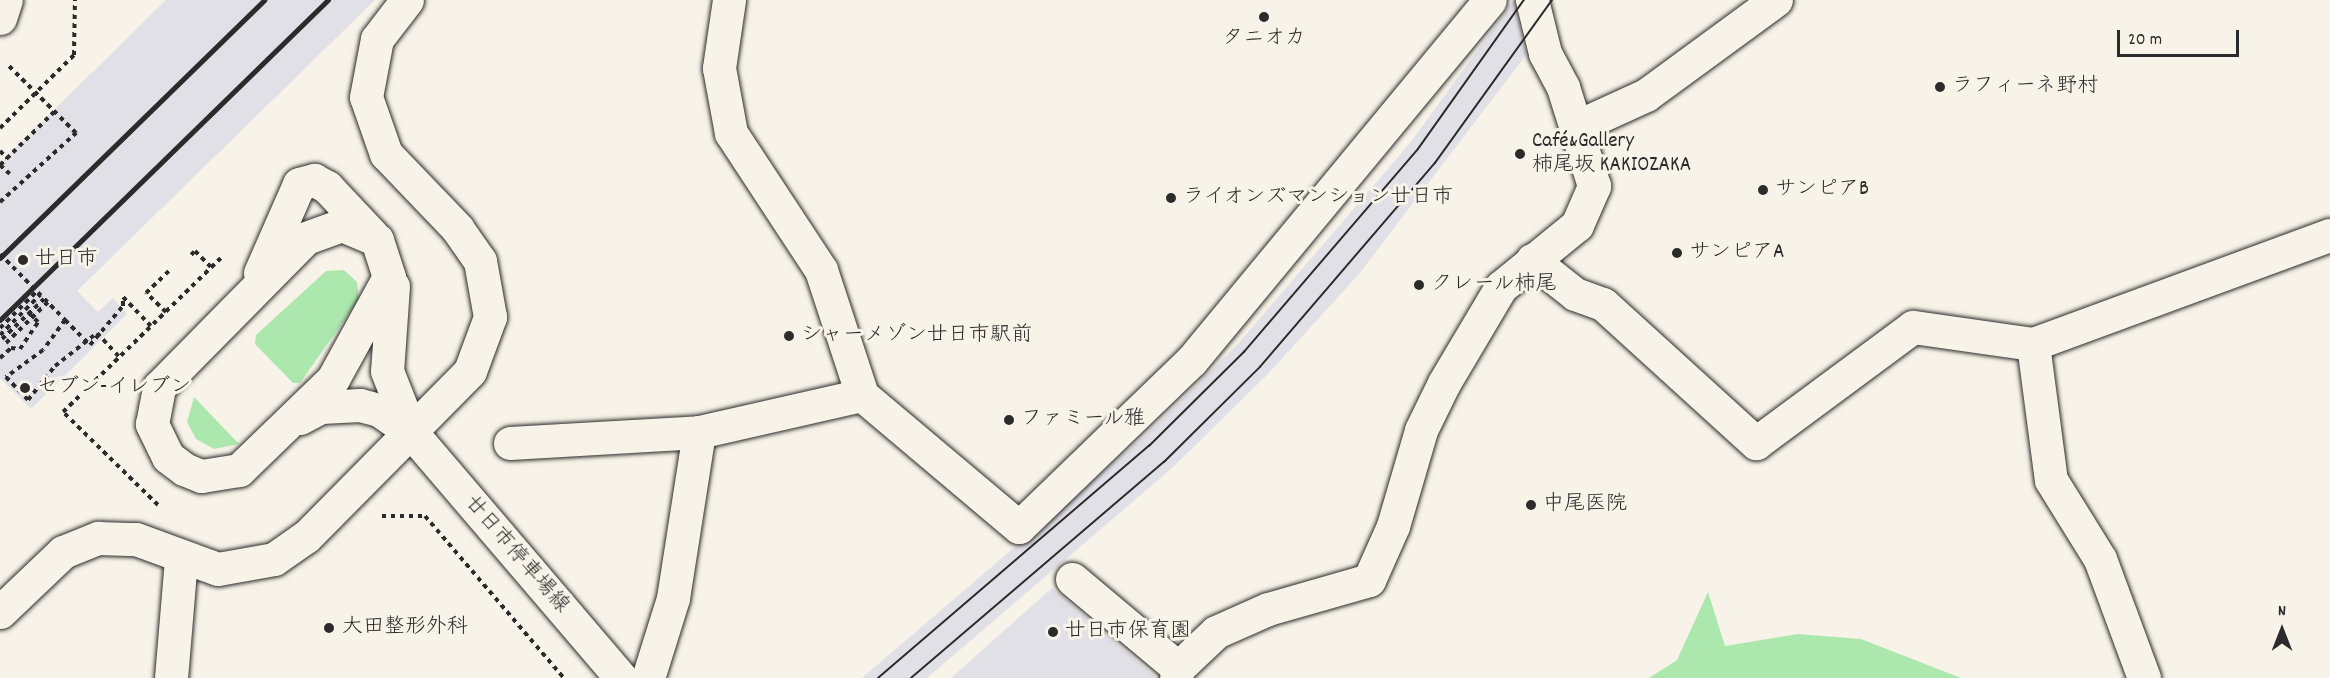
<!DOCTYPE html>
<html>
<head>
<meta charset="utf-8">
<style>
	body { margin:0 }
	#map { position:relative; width:2330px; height:678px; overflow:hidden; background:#f7f3e8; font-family:Dekko,"Klee One",sans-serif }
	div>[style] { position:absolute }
	.built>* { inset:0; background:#e2e0e7 }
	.green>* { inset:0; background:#ace8ae }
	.path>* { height:4px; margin-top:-2px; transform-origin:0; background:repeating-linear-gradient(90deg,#2b2b2b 0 4.5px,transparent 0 9px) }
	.roads { filter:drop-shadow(0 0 2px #2b2b2b) drop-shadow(0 0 2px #2b2b2b) }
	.minor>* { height:33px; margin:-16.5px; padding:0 16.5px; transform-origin:16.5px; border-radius:16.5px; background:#f7f3e8 }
	.major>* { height:33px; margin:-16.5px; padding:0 16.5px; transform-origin:16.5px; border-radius:16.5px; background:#f7f3e8 }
	.tram>* { height:1.5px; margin:-0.75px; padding:0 0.75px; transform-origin:0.75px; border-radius:0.75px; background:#2b2b2b }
	.rail>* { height:4.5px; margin:-2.25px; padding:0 2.25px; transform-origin:2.25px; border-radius:2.25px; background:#2b2b2b }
	.dots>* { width:16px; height:16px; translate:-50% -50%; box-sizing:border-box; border:3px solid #f7f3e8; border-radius:50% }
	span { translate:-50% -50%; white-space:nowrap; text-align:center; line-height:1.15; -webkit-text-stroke:6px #f7f3e8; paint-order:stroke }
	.poi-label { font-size:21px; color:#2b2b2b }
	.left { translate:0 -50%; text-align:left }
	.street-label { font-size:21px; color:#2b2b2b }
	.north { position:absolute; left:2252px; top:600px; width:60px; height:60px; -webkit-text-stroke:4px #f7f3e8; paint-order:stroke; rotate:0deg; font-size:16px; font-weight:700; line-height:24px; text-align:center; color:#2b2b2b }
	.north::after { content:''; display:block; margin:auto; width:21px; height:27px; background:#2b2b2b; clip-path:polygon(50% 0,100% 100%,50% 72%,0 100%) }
	.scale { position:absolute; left:2117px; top:30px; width:122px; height:27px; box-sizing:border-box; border:3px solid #2b2b2b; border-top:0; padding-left:8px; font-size:18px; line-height:21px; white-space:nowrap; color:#2b2b2b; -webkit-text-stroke:4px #f7f3e8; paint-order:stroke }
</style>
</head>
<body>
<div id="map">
	<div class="built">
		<i style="clip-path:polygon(166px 0,375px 0,77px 291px,98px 312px,113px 298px,127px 314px,31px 409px,0 378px,0 163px)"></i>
		<i style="clip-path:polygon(1514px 0,1526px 55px,1359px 274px,1268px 374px,1171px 469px,927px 678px,862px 678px,1142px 438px,1237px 345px,1410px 143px)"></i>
		<i style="clip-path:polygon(1052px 588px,1155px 676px,1154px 678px,951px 678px)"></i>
	</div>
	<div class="green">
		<i style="clip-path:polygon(344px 270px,357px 282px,359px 299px,300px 383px,293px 383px,255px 344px,256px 335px,326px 271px)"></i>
		<i style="clip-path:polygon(194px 397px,239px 444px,214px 449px,196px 439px,187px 422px)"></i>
		<i style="clip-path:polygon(1708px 592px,1725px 646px,1798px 634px,1861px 639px,1961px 678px,1649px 678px,1677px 660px)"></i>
	</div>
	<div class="path">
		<i style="left:0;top:128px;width:104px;rotate:-44.6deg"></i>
		<i style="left:74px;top:55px;width:55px;rotate:-89deg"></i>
		<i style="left:0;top:151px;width:10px;rotate:45deg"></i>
		<i style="left:0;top:165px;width:76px;rotate:-44.5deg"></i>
		<i style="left:0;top:165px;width:13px;rotate:42deg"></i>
		<i style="left:0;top:202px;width:103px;rotate:-42.2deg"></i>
		<i style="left:76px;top:133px;width:99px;rotate:-135deg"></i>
		<i style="left:0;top:254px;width:93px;rotate:45.4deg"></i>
		<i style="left:65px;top:320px;width:37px;rotate:126deg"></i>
		<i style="left:43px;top:350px;width:46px;rotate:143.9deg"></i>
		<i style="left:6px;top:377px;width:32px;rotate:46deg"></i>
		<i style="left:28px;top:400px;width:43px;rotate:-51.5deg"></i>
		<i style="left:55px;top:366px;width:53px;rotate:-38.2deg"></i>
		<i style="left:97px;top:333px;width:33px;rotate:47deg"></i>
		<i style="left:191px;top:255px;width:6px;rotate:-45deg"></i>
		<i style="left:195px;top:251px;width:24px;rotate:45deg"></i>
		<i style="left:166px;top:312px;width:28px;rotate:-136deg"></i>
		<i style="left:146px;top:293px;width:33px;rotate:-44deg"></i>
		<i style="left:65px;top:320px;width:35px;rotate:45deg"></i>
		<i style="left:90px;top:345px;width:51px;rotate:-49.8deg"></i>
		<i style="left:123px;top:306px;width:9px;rotate:-90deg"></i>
		<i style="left:123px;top:297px;width:40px;rotate:46deg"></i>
		<i style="left:0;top:328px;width:52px;rotate:-45deg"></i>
		<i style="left:0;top:335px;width:57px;rotate:-45deg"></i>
		<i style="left:2px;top:339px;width:58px;rotate:-43.6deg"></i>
		<i style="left:6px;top:343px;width:59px;rotate:-44.3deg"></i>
		<i style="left:20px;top:349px;width:32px;rotate:-56deg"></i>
		<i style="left:38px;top:322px;width:13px;rotate:-135deg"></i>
		<i style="left:0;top:358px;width:15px;rotate:-42deg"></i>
		<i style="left:11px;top:348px;width:9px;rotate:6deg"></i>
		<i style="left:158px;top:505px;width:133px;rotate:-135.6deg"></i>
		<i style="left:63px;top:412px;width:223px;rotate:-44.3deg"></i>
		<i style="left:382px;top:516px;width:43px"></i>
		<i style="left:425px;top:516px;width:213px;rotate:49.4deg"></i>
	</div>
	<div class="roads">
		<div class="minor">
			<i style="left:729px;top:0;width:69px;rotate:98.4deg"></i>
			<i style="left:719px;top:68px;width:66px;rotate:79.5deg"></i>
			<i style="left:731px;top:133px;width:164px;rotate:56.7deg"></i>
			<i style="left:821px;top:270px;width:132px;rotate:71.8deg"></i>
			<i style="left:862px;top:395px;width:205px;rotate:40.1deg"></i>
			<i style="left:1019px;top:527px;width:240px;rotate:-44deg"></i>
			<i style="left:1192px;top:360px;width:467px;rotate:-50.4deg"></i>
			<i style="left:0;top:18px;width:19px;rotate:-72deg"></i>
			<i style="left:1576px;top:127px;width:77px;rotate:-24.6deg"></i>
			<i style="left:1646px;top:95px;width:161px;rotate:-36.2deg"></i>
			<i style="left:342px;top:225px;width:38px;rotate:23deg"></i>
			<i style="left:377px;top:240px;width:39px;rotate:72deg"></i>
			<i style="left:389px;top:277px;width:116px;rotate:118.8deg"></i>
			<i style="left:333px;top:379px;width:131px;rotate:135.9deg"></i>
			<i style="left:239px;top:470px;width:38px;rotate:171deg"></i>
			<i style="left:201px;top:476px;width:18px;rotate:-158deg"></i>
			<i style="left:184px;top:469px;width:20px;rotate:-143deg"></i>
			<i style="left:168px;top:457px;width:37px;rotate:-116deg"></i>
			<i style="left:152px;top:424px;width:38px;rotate:-79deg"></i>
			<i style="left:159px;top:387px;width:209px;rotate:-45.4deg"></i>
			<i style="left:306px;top:238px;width:38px;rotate:-20deg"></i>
			<i style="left:1532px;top:260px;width:55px;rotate:38.3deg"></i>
			<i style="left:1575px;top:294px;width:30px;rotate:20deg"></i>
			<i style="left:1603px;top:304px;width:207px;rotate:42.3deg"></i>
			<i style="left:1756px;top:443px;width:195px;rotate:-36.5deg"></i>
			<i style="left:1913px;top:327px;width:121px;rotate:8.1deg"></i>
			<i style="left:2033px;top:344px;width:137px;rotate:82.5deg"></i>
			<i style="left:2051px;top:480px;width:93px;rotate:58.2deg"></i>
			<i style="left:2100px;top:559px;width:127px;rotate:69.7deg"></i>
			<i style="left:260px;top:273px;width:97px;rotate:-66.3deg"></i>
			<i style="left:299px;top:184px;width:16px;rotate:-15deg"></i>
			<i style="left:314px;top:180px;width:15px;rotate:28deg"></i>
			<i style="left:327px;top:187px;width:66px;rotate:46.8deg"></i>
			<i style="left:393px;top:286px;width:85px;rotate:94deg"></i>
			<i style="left:387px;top:371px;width:66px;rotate:68.5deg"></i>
			<i style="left:2033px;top:344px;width:316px;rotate:-20.2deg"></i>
			<i style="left:300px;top:418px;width:24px;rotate:-28deg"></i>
			<i style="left:321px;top:407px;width:39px;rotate:-3deg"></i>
			<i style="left:360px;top:405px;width:20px;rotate:15deg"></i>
			<i style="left:379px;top:410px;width:39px;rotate:35deg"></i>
			<i style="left:510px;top:443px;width:189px;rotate:-3.3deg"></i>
			<i style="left:699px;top:432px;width:167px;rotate:-12.8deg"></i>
			<i style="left:1072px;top:579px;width:138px;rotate:40deg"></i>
			<i style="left:1178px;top:668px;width:10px;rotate:101deg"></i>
			<i style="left:0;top:612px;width:87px;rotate:-43.6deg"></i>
			<i style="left:63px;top:552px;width:38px;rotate:-22deg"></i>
			<i style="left:98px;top:538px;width:38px;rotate:2deg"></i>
			<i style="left:136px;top:539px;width:87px;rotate:20.1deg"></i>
			<i style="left:218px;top:569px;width:57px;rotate:-10.1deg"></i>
			<i style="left:274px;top:559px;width:39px;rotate:-35deg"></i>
			<i style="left:306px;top:537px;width:233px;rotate:-45.3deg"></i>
			<i style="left:470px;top:371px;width:58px;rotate:-69.7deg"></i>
			<i style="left:490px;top:317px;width:57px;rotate:-100.1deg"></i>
			<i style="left:480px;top:261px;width:39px;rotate:-125deg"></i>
			<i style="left:458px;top:229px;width:104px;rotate:-133.8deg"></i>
			<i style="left:386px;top:154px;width:60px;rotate:-109.3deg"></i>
			<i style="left:366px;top:97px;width:59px;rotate:-79.3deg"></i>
			<i style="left:377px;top:39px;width:49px;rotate:-52.4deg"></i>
			<i style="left:1178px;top:668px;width:52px;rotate:-43.5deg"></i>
			<i style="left:1216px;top:632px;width:57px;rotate:-23.9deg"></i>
			<i style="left:1268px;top:609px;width:105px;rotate:-16deg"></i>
			<i style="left:1369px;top:580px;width:59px;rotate:-66deg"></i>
			<i style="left:1393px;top:526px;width:100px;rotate:-73.7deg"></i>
			<i style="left:1421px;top:430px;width:52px;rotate:-63.9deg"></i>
			<i style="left:1444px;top:383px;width:112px;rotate:-59.3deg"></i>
			<i style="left:1501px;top:287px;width:98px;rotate:-39.2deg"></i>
			<i style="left:1577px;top:225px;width:43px;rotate:-66.4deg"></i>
			<i style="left:1594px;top:186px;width:104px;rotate:-107.4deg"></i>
			<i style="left:1563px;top:87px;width:38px;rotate:-118deg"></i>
			<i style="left:1545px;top:53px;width:55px;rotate:-103.8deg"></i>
			<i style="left:171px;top:678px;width:120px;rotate:-85.2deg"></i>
			<i style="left:648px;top:678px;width:84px;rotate:-72.6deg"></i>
			<i style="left:673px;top:598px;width:168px;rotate:-81.1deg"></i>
		</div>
		<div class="major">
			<i style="left:411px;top:432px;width:323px;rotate:49.5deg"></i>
		</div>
	</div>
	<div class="tram">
		<i style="left:878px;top:678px;width:357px;rotate:-40.6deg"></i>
		<i style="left:1149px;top:446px;width:134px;rotate:-44.7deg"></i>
		<i style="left:1244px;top:352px;width:267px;rotate:-49.4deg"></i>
		<i style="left:1418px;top:149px;width:183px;rotate:-54.6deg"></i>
		<i style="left:911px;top:678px;width:333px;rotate:-40.5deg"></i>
		<i style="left:1164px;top:462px;width:135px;rotate:-44.7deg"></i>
		<i style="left:1260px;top:367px;width:269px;rotate:-49.4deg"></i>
		<i style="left:1435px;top:163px;width:201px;rotate:-54.3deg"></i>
	</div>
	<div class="rail">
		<i style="left:0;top:258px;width:369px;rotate:-44.3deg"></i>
		<i style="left:0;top:320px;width:458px;rotate:-44.3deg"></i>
	</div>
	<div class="dots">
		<i style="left:1264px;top:17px;background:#2b2b2b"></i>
		<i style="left:1940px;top:87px;background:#2b2b2b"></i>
		<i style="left:1520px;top:154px;background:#2b2b2b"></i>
		<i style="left:1763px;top:190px;background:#2b2b2b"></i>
		<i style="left:1171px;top:198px;background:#2b2b2b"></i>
		<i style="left:1677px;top:253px;background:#2b2b2b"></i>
		<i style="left:23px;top:260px;background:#2b2b2b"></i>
		<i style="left:1419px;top:285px;background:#2b2b2b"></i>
		<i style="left:789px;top:336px;background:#2b2b2b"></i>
		<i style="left:25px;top:388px;background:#2b2b2b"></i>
		<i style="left:1009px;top:420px;background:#2b2b2b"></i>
		<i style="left:1531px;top:505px;background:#2b2b2b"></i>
		<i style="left:329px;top:628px;background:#2b2b2b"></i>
		<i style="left:1053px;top:632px;background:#2b2b2b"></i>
	</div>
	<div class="poi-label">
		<span style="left:1264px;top:39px">タニオカ</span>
		<span class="left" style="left:1952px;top:87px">ラフィーネ野村</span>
		<span class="left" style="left:1532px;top:154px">Café&amp;Gallery<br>柿尾坂 KAKIOZAKA</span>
		<span class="left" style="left:1775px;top:190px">サンピアB</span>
		<span class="left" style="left:1183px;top:198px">ライオンズマンション廿日市</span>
		<span class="left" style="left:1689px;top:253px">サンピアA</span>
		<span class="left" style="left:35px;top:260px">廿日市</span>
		<span class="left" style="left:1431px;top:285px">クレール柿尾</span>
		<span class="left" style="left:801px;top:336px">シャーメゾン廿日市駅前</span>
		<span class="left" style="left:37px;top:388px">セブン-イレブン</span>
		<span class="left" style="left:1021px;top:420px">ファミール雅</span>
		<span class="left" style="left:1543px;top:505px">中尾医院</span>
		<span class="left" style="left:342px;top:628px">大田整形外科</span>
		<span class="left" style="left:1065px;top:632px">廿日市保育園</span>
	</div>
	<div class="street-label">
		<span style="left:516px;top:555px;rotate:49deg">廿日市停車場線</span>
	</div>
	<div class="north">N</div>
	<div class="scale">20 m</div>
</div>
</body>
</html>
